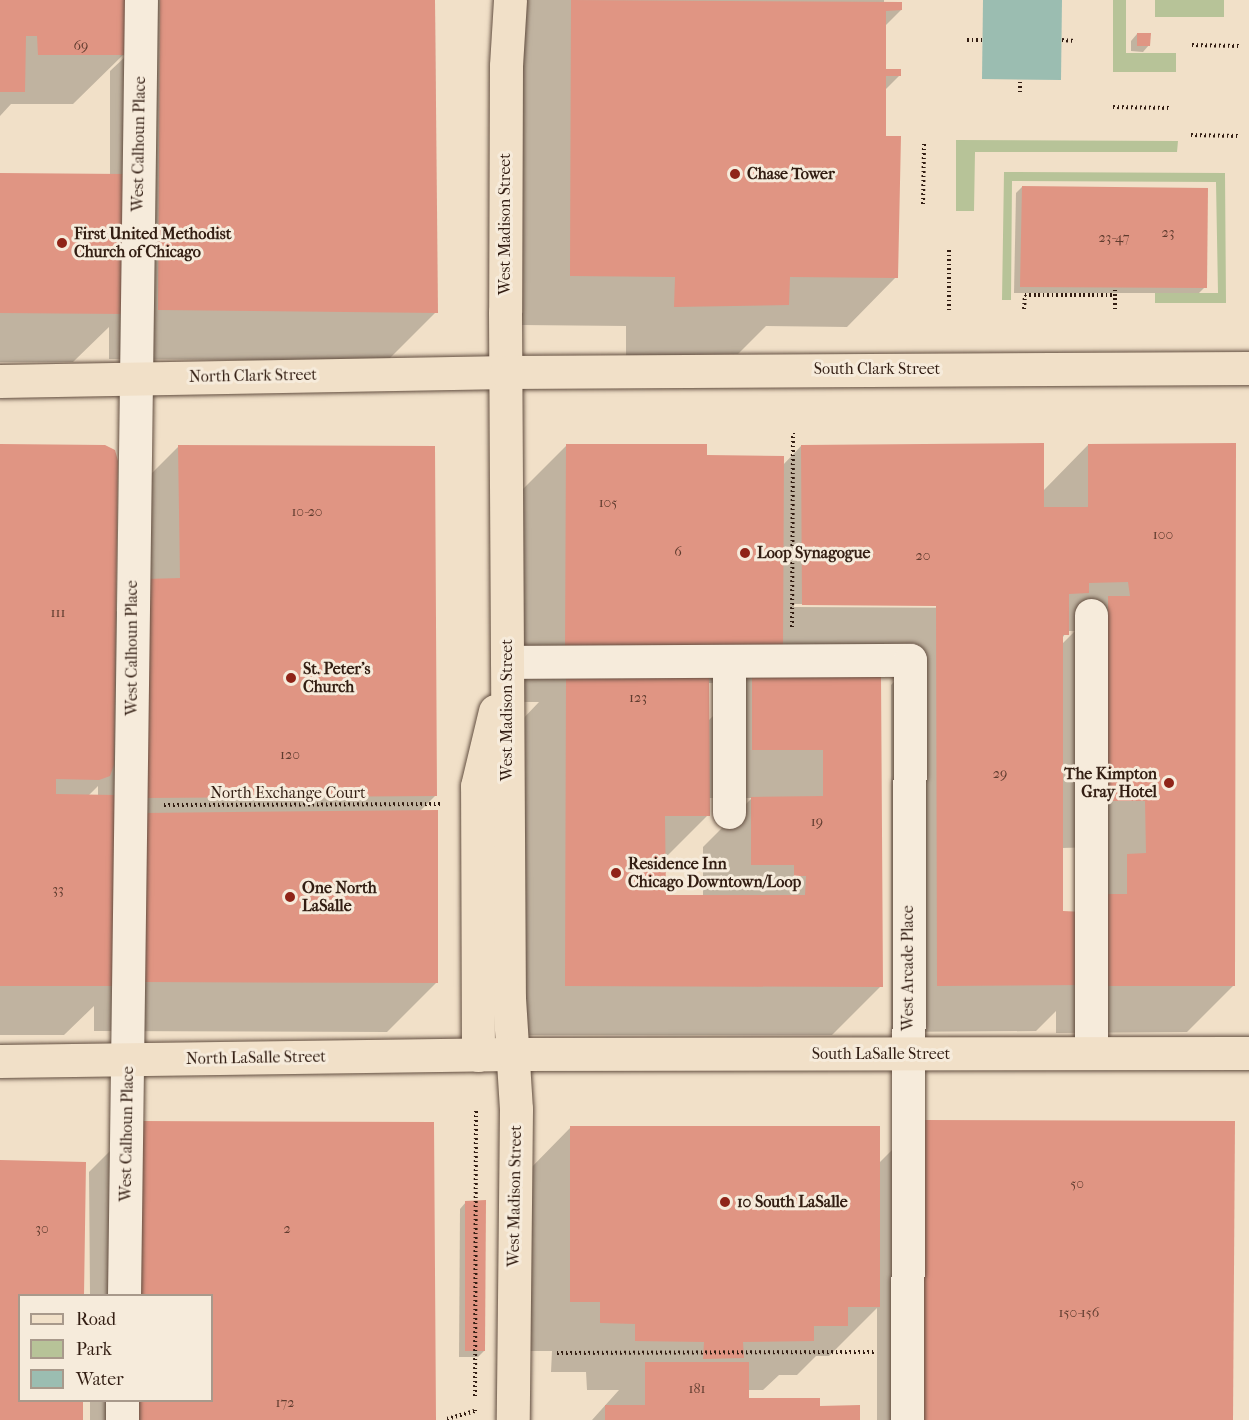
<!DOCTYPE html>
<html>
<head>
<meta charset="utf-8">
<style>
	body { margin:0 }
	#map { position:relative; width:1249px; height:1420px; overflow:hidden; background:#f1e0c8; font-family:"IM FELL French Canon",serif }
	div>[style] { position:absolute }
	.green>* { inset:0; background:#b7c398 }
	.water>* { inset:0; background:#9bbdb1 }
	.shadow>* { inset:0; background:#0003 }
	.building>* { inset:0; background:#e09583 }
	.path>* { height:4px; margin-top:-2px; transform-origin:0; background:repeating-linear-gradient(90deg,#321d12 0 1.5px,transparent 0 4.5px) }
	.roads { filter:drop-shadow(0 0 2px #624e40) drop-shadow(0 0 2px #624e40) }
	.minor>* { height:33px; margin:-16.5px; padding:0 16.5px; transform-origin:16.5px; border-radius:16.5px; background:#f6ebdb }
	.major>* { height:33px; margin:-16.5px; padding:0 16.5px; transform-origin:16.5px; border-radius:16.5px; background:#f1e0c8 }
	.dots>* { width:16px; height:16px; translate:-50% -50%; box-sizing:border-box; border:3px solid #f6ebdb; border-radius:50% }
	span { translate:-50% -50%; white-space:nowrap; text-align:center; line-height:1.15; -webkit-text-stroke:6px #f6ebdb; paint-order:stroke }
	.number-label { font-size:14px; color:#5e3b2e }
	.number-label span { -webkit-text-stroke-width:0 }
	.street-label { font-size:16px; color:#321d12 }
	.poi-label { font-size:16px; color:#321d12; font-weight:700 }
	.left { translate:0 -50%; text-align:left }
	.right { translate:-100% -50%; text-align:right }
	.legend { position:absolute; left:18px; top:1294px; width:195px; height:108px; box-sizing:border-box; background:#f6ebdb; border:2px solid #a8998b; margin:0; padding:8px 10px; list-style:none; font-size:18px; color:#321d12 }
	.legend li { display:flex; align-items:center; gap:12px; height:30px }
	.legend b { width:30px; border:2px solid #a8998b }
</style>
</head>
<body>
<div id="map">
	<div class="green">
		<i style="clip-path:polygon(1113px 0,1126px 0,1126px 53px,1176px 53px,1176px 72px,1113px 72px)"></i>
		<i style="clip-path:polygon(1155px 0,1224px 0,1224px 17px,1155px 17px)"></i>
		<i style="clip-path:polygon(956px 140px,1178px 141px,1177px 152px,975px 152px,974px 211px,956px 211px)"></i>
		<i style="clip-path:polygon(1004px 172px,1225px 173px,1226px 303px,1155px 303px,1155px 293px,1218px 293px,1216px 182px,1012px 181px,1011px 300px,1002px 300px)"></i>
	</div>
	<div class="water">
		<i style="clip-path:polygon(983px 0,1062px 0,1061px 80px,982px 79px)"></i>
	</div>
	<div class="shadow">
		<i style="clip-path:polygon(0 0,435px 0,436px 312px,387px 361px,109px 359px,109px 327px,73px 362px,0 362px,0 174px,110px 175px,110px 71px,126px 56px,123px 55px,73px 104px,11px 104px,0 116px)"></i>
		<i style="clip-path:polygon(522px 0,884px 0,884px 3px,901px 10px,885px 26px,885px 70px,900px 75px,884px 91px,885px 138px,896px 277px,847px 327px,766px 326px,738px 354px,626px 356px,626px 326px,521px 325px)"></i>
		<i style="clip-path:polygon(1137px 34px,1149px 45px,1143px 52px,1131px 51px,1131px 41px)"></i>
		<i style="clip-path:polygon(1022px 187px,1205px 287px,1199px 293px,1014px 293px,1016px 193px)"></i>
		<i style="clip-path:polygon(evenodd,1235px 444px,1234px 985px,1187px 1032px,1056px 1033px,1056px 1011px,1036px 1031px,891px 1032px,891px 685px,920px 655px,879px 676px,881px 986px,832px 1035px,517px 1035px,518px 724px,539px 702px,517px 702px,518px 494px,567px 445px,783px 465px,801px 446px,1043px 491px,1088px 445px,1235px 444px,794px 604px,995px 605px,995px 608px,794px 607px,794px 604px,1235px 444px,1067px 631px,1075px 631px,1061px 645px,1061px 640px,1067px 631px,1235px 444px,708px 683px,746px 683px,708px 721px,708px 683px,1235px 444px,708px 798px,752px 798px,703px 847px,703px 896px,664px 896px,664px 859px,708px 815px,708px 798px,1235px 444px,1098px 847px,1081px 913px,1062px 913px,1062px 848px,1098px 847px)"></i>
		<i style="clip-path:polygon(evenodd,0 445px,115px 613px,130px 597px,129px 496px,179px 446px,436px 795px,419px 812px,436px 983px,387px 1032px,94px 1031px,94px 1006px,64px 1035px,0 1035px,0 445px,98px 786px,98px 796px,88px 796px,98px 786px)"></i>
		<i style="clip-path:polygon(139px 1122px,435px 1420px,90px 1420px,90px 1400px,212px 1400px,212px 1296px,90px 1296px,89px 1172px)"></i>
		<i style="clip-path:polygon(920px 1122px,1232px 1420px,877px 1420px,877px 1308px,829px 1356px,816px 1356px,797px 1375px,779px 1375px,763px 1390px,748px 1390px,748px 1400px,819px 1407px,858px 1420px,592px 1420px,619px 1390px,587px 1390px,586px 1372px,551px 1372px,552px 1351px,521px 1351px,522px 1177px,571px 1127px,879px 1163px)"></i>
		<i style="clip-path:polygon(466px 1202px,484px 1351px,478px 1357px,459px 1357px,460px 1209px)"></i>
	</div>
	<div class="building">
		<i style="clip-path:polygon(0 0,126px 0,124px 55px,38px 55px,37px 36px,26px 36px,25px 92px,0 92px)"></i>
		<i style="clip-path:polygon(160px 0,435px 0,438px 313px,158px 310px)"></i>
		<i style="clip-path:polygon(571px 0,902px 2px,902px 10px,886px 11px,886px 69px,901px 69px,901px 76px,886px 76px,886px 136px,901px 136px,898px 278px,790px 277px,789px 305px,674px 307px,675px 277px,570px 276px)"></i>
		<i style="clip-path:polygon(1137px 33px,1151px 33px,1150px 46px,1137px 46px)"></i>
		<i style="clip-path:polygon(0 173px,125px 174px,124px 314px,0 313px)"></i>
		<i style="clip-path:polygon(1022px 186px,1208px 188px,1207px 288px,1020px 287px)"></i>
		<i style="clip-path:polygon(1044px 443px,1044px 507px,1088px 507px,1088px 444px,1236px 443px,1235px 986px,1102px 986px,1102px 894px,1127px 894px,1127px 854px,1146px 853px,1145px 801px,1102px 801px,1102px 726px,1108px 726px,1108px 596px,1130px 596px,1128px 582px,1089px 583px,1089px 593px,1069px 594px,1069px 635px,1063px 635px,1063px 911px,1084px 912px,1084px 985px,937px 986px,936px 606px,802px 605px,801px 445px)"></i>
		<i style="clip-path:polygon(0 444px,105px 445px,115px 450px,118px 461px,114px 765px,110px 776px,99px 780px,56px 779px,56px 794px,115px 795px,115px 986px,0 986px)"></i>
		<i style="clip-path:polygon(566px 444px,707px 444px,707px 455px,784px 456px,783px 650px,565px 654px)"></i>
		<i style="clip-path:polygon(178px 445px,435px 446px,437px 796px,143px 798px,146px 579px,180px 578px)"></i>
		<i style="clip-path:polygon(709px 671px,710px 816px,665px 816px,666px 895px,805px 895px,806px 876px,794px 876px,794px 865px,751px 865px,751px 797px,823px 796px,823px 750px,752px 750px,752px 675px,881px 675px,883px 987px,565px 986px,566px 674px)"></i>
		<i style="clip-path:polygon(438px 810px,438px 983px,143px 982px,143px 813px)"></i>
		<i style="clip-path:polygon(919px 1120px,1235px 1121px,1233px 1420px,922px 1420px)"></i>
		<i style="clip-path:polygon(138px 1121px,434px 1122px,436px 1420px,133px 1420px,133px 1400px,212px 1400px,212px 1296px,139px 1296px)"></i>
		<i style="clip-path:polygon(570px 1126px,880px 1126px,880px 1307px,848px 1307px,848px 1326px,814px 1326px,814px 1341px,743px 1342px,744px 1358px,703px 1359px,704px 1342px,635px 1341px,635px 1324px,600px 1323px,600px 1302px,570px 1302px)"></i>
		<i style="clip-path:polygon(0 1160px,86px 1162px,84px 1296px,20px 1296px,20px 1400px,83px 1400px,83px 1420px,0 1420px)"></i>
		<i style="clip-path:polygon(486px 1200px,485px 1351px,465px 1351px,465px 1201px)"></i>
		<i style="clip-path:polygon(645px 1362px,749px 1362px,749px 1398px,820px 1398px,820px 1406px,860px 1405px,860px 1420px,605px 1420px,605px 1405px,645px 1405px)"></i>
	</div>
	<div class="path">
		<i style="left:967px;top:40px;width:16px"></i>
		<i style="left:1062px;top:40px;width:13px;rotate:4deg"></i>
		<i style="left:1192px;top:45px;width:47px;rotate:1.2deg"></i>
		<i style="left:1020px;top:92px;width:12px;rotate:-90deg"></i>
		<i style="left:1113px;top:107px;width:58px;rotate:1deg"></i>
		<i style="left:1191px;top:135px;width:47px;rotate:1.2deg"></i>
		<i style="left:923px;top:204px;width:60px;rotate:-89deg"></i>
		<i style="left:1024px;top:309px;width:14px;rotate:-86deg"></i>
		<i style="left:1025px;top:295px;width:90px"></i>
		<i style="left:1115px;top:309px;width:20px;rotate:-90deg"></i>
		<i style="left:949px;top:310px;width:61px;rotate:-90deg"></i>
		<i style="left:792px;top:627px;width:194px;rotate:-89.7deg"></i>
		<i style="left:164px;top:805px;width:277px;rotate:-0.2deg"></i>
		<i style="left:557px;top:1353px;width:317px;rotate:-0.2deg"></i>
		<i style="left:475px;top:1396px;width:287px;rotate:-89.8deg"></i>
		<i style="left:447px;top:1419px;width:29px;rotate:-16deg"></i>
		<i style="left:475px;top:1411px;width:4px;rotate:-90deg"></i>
	</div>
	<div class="roads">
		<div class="minor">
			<i style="left:1091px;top:615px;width:438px;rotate:90deg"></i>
			<i style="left:507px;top:662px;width:403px;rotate:-0.3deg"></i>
			<i style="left:910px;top:660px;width:760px;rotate:90.23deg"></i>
			<i style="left:729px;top:812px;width:151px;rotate:-90deg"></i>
			<i style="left:124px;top:1296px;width:1296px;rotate:-89.25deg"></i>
			<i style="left:122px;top:1420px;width:20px;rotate:-90deg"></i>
		</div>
		<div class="major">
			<i style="left:510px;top:0;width:66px;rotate:93.5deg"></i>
			<i style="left:506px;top:66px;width:246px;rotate:90.2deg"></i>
			<i style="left:505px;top:312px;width:686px;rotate:89.67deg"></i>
			<i style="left:509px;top:998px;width:111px;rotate:86.4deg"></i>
			<i style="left:516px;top:1109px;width:311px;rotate:90.6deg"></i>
			<i style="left:0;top:381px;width:506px;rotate:-1.02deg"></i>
			<i style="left:506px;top:372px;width:743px;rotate:-0.31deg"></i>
			<i style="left:478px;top:1055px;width:269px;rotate:-90.2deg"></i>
			<i style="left:477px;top:786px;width:77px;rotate:-76.5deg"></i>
			<i style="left:0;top:1061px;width:513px;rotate:-0.78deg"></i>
			<i style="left:513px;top:1054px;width:736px;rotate:-0.08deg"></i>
		</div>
	</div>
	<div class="dots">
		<i style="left:735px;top:174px;background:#8f2418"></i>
		<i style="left:62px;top:243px;background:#8f2418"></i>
		<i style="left:745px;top:553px;background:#8f2418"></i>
		<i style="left:291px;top:678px;background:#8f2418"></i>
		<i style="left:1169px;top:783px;background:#8f2418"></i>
		<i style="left:616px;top:873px;background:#8f2418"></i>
		<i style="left:290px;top:897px;background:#8f2418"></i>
		<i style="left:725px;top:1202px;background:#8f2418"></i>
	</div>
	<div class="number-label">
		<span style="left:81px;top:46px">69</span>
		<span style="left:1168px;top:233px">23</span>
		<span style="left:1114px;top:238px">23-47</span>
		<span style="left:608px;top:503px">105</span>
		<span style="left:307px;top:512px">10-20</span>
		<span style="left:1163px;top:535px">100</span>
		<span style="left:678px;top:552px">6</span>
		<span style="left:923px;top:556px">20</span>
		<span style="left:58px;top:613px">111</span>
		<span style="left:638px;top:698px">123</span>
		<span style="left:290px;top:755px">120</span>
		<span style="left:1000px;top:774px">29</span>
		<span style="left:817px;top:822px">19</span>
		<span style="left:58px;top:890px">33</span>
		<span style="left:1077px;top:1184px">50</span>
		<span style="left:42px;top:1229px">30</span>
		<span style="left:287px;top:1229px">2</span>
		<span style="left:1079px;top:1313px">150-156</span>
		<span style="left:697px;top:1389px">181</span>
		<span style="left:285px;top:1403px">172</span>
	</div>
	<div class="street-label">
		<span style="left:139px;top:144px;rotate:-89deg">West Calhoun Place</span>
		<span style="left:505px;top:224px;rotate:-90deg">West Madison Street</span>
		<span style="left:877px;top:369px">South Clark Street</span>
		<span style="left:253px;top:376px;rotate:-1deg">North Clark Street</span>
		<span style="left:132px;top:648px;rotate:-90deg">West Calhoun Place</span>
		<span style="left:507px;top:710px;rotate:-90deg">West Madison Street</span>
		<span style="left:288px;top:793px">North Exchange Court</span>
		<span style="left:908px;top:968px;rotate:-90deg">West Arcade Place</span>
		<span style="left:881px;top:1054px">South LaSalle Street</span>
		<span style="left:256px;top:1058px;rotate:-1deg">North LaSalle Street</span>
		<span style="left:127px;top:1134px;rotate:-89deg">West Calhoun Place</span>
		<span style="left:515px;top:1196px;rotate:-89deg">West Madison Street</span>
	</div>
	<div class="poi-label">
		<span class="left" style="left:747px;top:174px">Chase Tower</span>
		<span class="left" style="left:74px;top:243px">First United Methodist<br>Church of Chicago</span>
		<span class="left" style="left:757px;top:553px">Loop Synagogue</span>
		<span class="left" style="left:303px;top:678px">St. Peter's<br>Church</span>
		<span class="right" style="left:1157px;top:783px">The Kimpton<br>Gray Hotel</span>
		<span class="left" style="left:628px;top:873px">Residence Inn<br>Chicago Downtown/Loop</span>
		<span class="left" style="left:302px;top:897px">One North<br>LaSalle</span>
		<span class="left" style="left:737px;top:1202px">10 South LaSalle</span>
	</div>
	<ul class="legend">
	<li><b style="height:8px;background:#f1e0c8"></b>Road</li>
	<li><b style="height:16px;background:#b7c398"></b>Park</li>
	<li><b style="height:16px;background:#9bbdb1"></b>Water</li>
	</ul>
</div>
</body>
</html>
